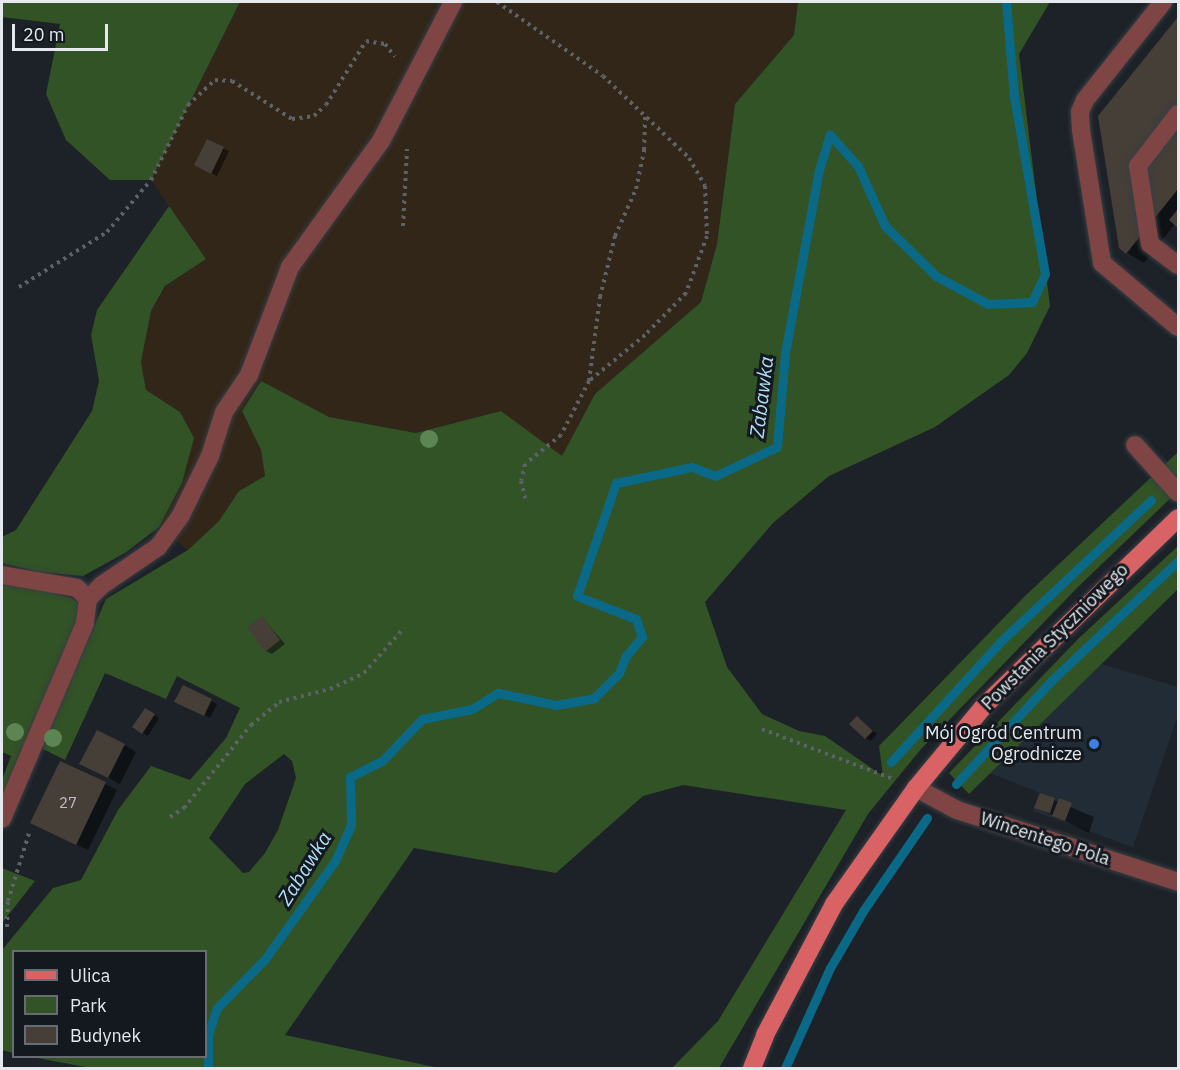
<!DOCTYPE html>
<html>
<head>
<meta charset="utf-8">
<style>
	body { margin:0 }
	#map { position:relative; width:1180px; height:1070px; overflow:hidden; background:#1c2228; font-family:"IBM Plex Sans",sans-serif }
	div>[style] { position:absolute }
	.built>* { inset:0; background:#212c37 }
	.industrial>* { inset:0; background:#322618 }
	.green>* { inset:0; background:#325325 }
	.shadow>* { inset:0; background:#0007 }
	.stream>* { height:9px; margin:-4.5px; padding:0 4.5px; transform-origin:4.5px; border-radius:4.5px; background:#0b6988 }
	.building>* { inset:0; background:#453f38 }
	.path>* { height:4px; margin-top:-2px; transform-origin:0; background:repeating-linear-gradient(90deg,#5d6268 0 3px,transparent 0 7.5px) }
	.roads { filter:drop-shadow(0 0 2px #383e44) drop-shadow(0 0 2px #383e44) }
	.minor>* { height:18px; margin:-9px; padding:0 9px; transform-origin:9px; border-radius:9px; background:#7e4544 }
	.major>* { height:18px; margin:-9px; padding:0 9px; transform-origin:9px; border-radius:9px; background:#d96364 }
	.trees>* { width:18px; height:18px; margin:-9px; border-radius:50%; background:#5c8553 }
	.dots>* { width:16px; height:16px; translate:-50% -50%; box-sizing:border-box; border:3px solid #13191f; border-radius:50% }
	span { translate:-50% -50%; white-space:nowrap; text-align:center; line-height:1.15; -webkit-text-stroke:6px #13191f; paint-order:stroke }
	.number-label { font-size:15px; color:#bdbec0 }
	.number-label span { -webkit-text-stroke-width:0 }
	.street-label { font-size:18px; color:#e5e9ee }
	.poi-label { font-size:18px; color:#e5e9ee }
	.right { translate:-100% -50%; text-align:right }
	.water-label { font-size:20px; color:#afdef5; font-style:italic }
	.frame { position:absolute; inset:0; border:3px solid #e5e9ee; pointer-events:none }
	.legend { position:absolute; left:12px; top:950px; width:195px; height:108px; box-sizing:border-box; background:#13191f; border:2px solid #676c72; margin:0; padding:8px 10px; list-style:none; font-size:18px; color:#e5e9ee }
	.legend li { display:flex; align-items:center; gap:12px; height:30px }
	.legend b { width:30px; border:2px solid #676c72 }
	.scale { position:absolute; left:12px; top:24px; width:96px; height:27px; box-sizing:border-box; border:3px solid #e5e9ee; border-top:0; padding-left:8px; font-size:18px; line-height:21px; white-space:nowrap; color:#e5e9ee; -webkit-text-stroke:4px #13191f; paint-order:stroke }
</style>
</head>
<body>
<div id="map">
	<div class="built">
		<i style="clip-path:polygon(1102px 664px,1178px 687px,1178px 715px,1133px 847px,1033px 811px,1039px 792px,989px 773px)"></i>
	</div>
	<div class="industrial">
		<i style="clip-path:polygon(240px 2px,798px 2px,794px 35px,735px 104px,717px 244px,701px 302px,595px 394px,562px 457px,501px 411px,416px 433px,329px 417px,261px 382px,242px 411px,261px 450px,265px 476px,239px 491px,219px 521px,188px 550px,159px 527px,182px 483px,180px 412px,146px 390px,141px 362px,151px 311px,166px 286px,205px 259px,151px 180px)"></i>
	</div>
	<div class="green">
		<i style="clip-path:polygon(2px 2px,240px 2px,151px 180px,110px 180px,66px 140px,46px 94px,60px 24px,2px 17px)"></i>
		<i style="clip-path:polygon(evenodd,798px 2px,1050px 2px,1019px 54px,1050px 306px,1027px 353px,1009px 375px,935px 427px,829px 476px,773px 523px,705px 602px,727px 667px,762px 714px,799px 731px,825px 736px,883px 776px,879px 746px,1024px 597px,1178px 452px,1178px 491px,1079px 586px,921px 749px,868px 814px,719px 1068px,672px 1068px,718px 1021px,846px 810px,683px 785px,643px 796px,556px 873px,414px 848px,285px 1035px,439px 1068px,91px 1068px,32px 1057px,206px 1056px,206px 952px,14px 952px,13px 1053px,2px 1050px,2px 950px,53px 888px,81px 880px,118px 810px,151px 766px,190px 780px,226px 738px,240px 708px,177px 676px,166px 699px,105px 673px,65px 760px,41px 748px,106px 599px,188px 550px,219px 521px,239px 491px,265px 476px,261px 450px,242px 411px,261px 381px,329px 417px,416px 433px,501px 411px,562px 456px,595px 394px,701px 302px,717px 244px,735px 104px,794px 35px,798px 2px,284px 754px,292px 761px,296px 778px,278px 830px,265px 853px,249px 872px,243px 873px,209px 838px,245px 784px,284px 754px)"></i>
		<i style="clip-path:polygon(169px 206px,206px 259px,165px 286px,151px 311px,141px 362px,146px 390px,180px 412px,194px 438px,182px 483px,159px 527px,125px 553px,83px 576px,39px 572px,2px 563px,2px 537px,16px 530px,92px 411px,99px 381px,91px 335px,97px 310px)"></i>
		<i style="clip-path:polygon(1178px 546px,1178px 589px,969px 794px,949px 773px,1078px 639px)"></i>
		<i style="clip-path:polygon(2px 580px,72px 598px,78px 603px,79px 616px,2px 796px,2px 780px,11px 756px,2px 752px)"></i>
		<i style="clip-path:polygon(2px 868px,35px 881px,2px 923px)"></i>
	</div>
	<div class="shadow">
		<i style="clip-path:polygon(1178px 20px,1178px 226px,1175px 224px,1144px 263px,1127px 253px,1100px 117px)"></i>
		<i style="clip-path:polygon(208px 141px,229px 151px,217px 176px,196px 165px)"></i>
		<i style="clip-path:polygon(262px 617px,285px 644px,272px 654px,266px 651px)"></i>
		<i style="clip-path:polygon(184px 687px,217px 704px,210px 718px,176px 701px)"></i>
		<i style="clip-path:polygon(145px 710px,159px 718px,148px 736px,134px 727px)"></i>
		<i style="clip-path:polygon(857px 717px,877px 734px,871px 741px,865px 738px)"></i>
		<i style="clip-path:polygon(125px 745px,136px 752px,120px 784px,93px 770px)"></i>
		<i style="clip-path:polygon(105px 784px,117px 790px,88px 850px,32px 823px)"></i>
		<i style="clip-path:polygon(1054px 800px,1094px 817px,1089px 833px,1036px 807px)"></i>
	</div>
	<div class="stream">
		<i style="left:891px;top:762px;width:164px;rotate:-47.7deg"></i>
		<i style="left:1001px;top:641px;width:206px;rotate:-43.2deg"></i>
		<i style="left:956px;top:784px;width:140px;rotate:-47.3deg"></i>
		<i style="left:1051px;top:681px;width:175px;rotate:-43.4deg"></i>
		<i style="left:208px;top:1068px;width:33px;rotate:-90deg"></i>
		<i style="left:208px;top:1035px;width:28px;rotate:-72deg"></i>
		<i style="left:217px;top:1008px;width:69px;rotate:-45.6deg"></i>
		<i style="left:265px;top:959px;width:120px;rotate:-54.5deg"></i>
		<i style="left:335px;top:861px;width:39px;rotate:-66deg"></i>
		<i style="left:351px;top:825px;width:48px;rotate:-91.2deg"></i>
		<i style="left:350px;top:777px;width:36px;rotate:-27deg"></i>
		<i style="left:382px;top:761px;width:58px;rotate:-46.4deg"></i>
		<i style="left:422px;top:719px;width:51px;rotate:-11.3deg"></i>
		<i style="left:472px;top:709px;width:31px;rotate:-32deg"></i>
		<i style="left:498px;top:693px;width:59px;rotate:11.7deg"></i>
		<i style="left:556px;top:705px;width:39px;rotate:-10deg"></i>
		<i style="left:594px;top:698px;width:35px;rotate:-45deg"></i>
		<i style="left:619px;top:673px;width:18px;rotate:-68deg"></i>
		<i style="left:626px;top:656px;width:25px;rotate:-50deg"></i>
		<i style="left:642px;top:637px;width:19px;rotate:-108deg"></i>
		<i style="left:636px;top:619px;width:63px;rotate:-158.7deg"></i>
		<i style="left:577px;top:596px;width:120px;rotate:-71deg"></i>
		<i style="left:616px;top:483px;width:78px;rotate:-11.9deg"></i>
		<i style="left:692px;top:467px;width:25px;rotate:21deg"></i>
		<i style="left:715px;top:476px;width:68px;rotate:-25.1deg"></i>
		<i style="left:777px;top:447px;width:94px;rotate:-85.1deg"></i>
		<i style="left:785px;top:353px;width:186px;rotate:-79.5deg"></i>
		<i style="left:819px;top:170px;width:37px;rotate:-73deg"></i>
		<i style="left:830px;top:135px;width:42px;rotate:47.9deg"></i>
		<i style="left:858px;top:166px;width:66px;rotate:65.8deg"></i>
		<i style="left:885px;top:226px;width:71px;rotate:44.4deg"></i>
		<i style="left:936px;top:276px;width:59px;rotate:28.3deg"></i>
		<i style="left:988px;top:304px;width:44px;rotate:-2.6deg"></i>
		<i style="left:1032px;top:302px;width:31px;rotate:-65deg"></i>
		<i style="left:1045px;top:274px;width:180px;rotate:-99.9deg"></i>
		<i style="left:1014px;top:97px;width:95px;rotate:-94.8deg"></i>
		<i style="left:785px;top:1068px;width:110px;rotate:-65.8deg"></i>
		<i style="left:830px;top:968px;width:66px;rotate:-59.9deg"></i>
		<i style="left:863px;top:911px;width:113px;rotate:-55.5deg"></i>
	</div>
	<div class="building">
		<i style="clip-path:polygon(1178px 17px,1178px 189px,1126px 254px,1119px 248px,1098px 116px)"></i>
		<i style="clip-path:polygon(207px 139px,224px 147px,211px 174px,194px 165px)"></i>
		<i style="clip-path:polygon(1178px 209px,1178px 228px,1169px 220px)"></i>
		<i style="clip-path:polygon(262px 616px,280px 640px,265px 652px,247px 627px)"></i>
		<i style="clip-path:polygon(183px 685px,212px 699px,204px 716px,174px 702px)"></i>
		<i style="clip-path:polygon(145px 708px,155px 714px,142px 734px,132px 727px)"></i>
		<i style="clip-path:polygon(857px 716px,873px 731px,865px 739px,849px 724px)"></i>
		<i style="clip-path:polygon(97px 730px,125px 744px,108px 778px,79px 764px)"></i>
		<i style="clip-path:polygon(60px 761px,106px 782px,76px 845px,30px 823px)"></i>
		<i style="clip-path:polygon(1040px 793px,1055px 798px,1050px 813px,1034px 808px)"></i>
		<i style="clip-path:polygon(1059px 798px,1072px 803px,1065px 821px,1052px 816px)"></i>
	</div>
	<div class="path">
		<i style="left:497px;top:2px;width:129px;rotate:34.9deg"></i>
		<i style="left:603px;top:76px;width:119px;rotate:43.6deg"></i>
		<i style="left:689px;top:158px;width:32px;rotate:60deg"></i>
		<i style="left:705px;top:186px;width:50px;rotate:87.7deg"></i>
		<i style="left:707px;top:236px;width:61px;rotate:110.2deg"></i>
		<i style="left:686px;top:293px;width:59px;rotate:134.3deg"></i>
		<i style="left:645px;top:335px;width:72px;rotate:140.6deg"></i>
		<i style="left:589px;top:381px;width:61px;rotate:117.4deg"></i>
		<i style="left:561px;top:435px;width:46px;rotate:141.1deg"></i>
		<i style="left:525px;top:464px;width:17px;rotate:103deg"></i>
		<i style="left:521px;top:481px;width:21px;rotate:76deg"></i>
		<i style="left:403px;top:226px;width:77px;rotate:-87deg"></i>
		<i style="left:19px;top:287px;width:104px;rotate:-32deg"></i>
		<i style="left:107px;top:232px;width:68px;rotate:-49.8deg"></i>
		<i style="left:151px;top:180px;width:84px;rotate:-63.7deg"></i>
		<i style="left:188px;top:105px;width:37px;rotate:-43deg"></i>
		<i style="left:215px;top:80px;width:17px;rotate:3deg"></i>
		<i style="left:232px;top:81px;width:71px;rotate:32.3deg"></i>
		<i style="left:292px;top:119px;width:22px;rotate:-8deg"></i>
		<i style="left:314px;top:116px;width:16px;rotate:-43deg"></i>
		<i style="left:326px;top:105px;width:75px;rotate:-58deg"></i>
		<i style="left:366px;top:41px;width:19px;rotate:9deg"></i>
		<i style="left:385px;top:44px;width:16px;rotate:52deg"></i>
		<i style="left:589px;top:381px;width:85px;rotate:-82.5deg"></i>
		<i style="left:600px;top:297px;width:63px;rotate:-76.2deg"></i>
		<i style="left:615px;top:236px;width:51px;rotate:-65.9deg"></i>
		<i style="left:636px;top:189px;width:40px;rotate:-78deg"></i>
		<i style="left:644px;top:150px;width:34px;rotate:-88deg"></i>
		<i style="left:762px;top:729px;width:140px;rotate:20.9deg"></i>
		<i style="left:170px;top:817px;width:17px;rotate:-33deg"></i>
		<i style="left:184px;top:808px;width:107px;rotate:-51.1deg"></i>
		<i style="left:251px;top:725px;width:36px;rotate:-39deg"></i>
		<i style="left:279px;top:702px;width:53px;rotate:-14.3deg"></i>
		<i style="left:330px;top:689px;width:38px;rotate:-25deg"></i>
		<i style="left:364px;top:673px;width:60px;rotate:-48.4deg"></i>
		<i style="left:7px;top:927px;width:26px;rotate:-88deg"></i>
		<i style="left:8px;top:901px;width:74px;rotate:-72.8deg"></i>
	</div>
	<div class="roads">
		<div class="minor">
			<i style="left:1163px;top:2px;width:125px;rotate:128.5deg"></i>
			<i style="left:1085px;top:100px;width:13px;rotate:113deg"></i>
			<i style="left:1080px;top:112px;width:18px;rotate:87deg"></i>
			<i style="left:1081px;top:130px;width:135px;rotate:81deg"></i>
			<i style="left:1102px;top:263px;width:99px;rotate:40.1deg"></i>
			<i style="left:1178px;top:114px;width:66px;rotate:127.6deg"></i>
			<i style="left:1138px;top:166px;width:79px;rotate:81.3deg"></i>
			<i style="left:1150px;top:244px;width:35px;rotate:37deg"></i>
			<i style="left:1135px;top:445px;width:64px;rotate:48.1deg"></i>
			<i style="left:2px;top:575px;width:76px;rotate:9.8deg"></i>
			<i style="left:77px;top:588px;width:16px;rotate:45deg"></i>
			<i style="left:916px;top:788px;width:47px;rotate:28.2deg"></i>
			<i style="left:957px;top:810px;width:232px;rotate:18deg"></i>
			<i style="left:2px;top:819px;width:213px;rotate:-67deg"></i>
			<i style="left:85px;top:623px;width:24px;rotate:-83deg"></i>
			<i style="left:88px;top:599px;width:20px;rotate:-45deg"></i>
			<i style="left:102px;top:585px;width:68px;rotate:-34.2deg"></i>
			<i style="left:158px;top:547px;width:39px;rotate:-54deg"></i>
			<i style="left:181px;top:515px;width:66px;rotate:-63.8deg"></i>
			<i style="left:210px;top:456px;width:46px;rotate:-72.3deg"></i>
			<i style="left:224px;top:412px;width:45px;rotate:-56deg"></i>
			<i style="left:249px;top:375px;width:116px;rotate:-69.2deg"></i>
			<i style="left:290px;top:267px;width:155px;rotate:-54.2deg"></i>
			<i style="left:381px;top:141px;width:157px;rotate:-62.6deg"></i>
		</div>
		<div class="major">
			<i style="left:752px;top:1068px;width:35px;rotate:-68deg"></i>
			<i style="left:765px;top:1035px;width:148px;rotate:-62.2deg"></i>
			<i style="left:834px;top:904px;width:142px;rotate:-54.7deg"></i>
			<i style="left:916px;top:788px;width:107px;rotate:-50.3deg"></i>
			<i style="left:984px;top:706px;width:270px;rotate:-44.1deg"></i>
		</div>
	</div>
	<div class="trees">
		<i style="left:429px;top:439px"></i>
		<i style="left:15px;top:732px"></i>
		<i style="left:53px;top:738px"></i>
	</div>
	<div class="dots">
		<i style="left:1094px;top:744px;background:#3f7fe0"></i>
	</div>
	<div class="number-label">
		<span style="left:68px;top:803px">27</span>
	</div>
	<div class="street-label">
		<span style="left:1055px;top:637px;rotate:-45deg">Powstania Styczniowego</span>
		<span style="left:1045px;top:839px;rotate:18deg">Wincentego Pola</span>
	</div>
	<div class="poi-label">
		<span class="right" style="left:1082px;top:744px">Mój Ogród Centrum<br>Ogrodnicze</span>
	</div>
	<div class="water-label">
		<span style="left:761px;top:397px;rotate:-83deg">Zabawka</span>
		<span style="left:304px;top:868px;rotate:-58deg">Zabawka</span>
	</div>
	<div class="frame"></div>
	<ul class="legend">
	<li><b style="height:8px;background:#d96364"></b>Ulica</li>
	<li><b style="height:16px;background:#325325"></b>Park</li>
	<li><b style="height:16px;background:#453f38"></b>Budynek</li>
	</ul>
	<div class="scale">20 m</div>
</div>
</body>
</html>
